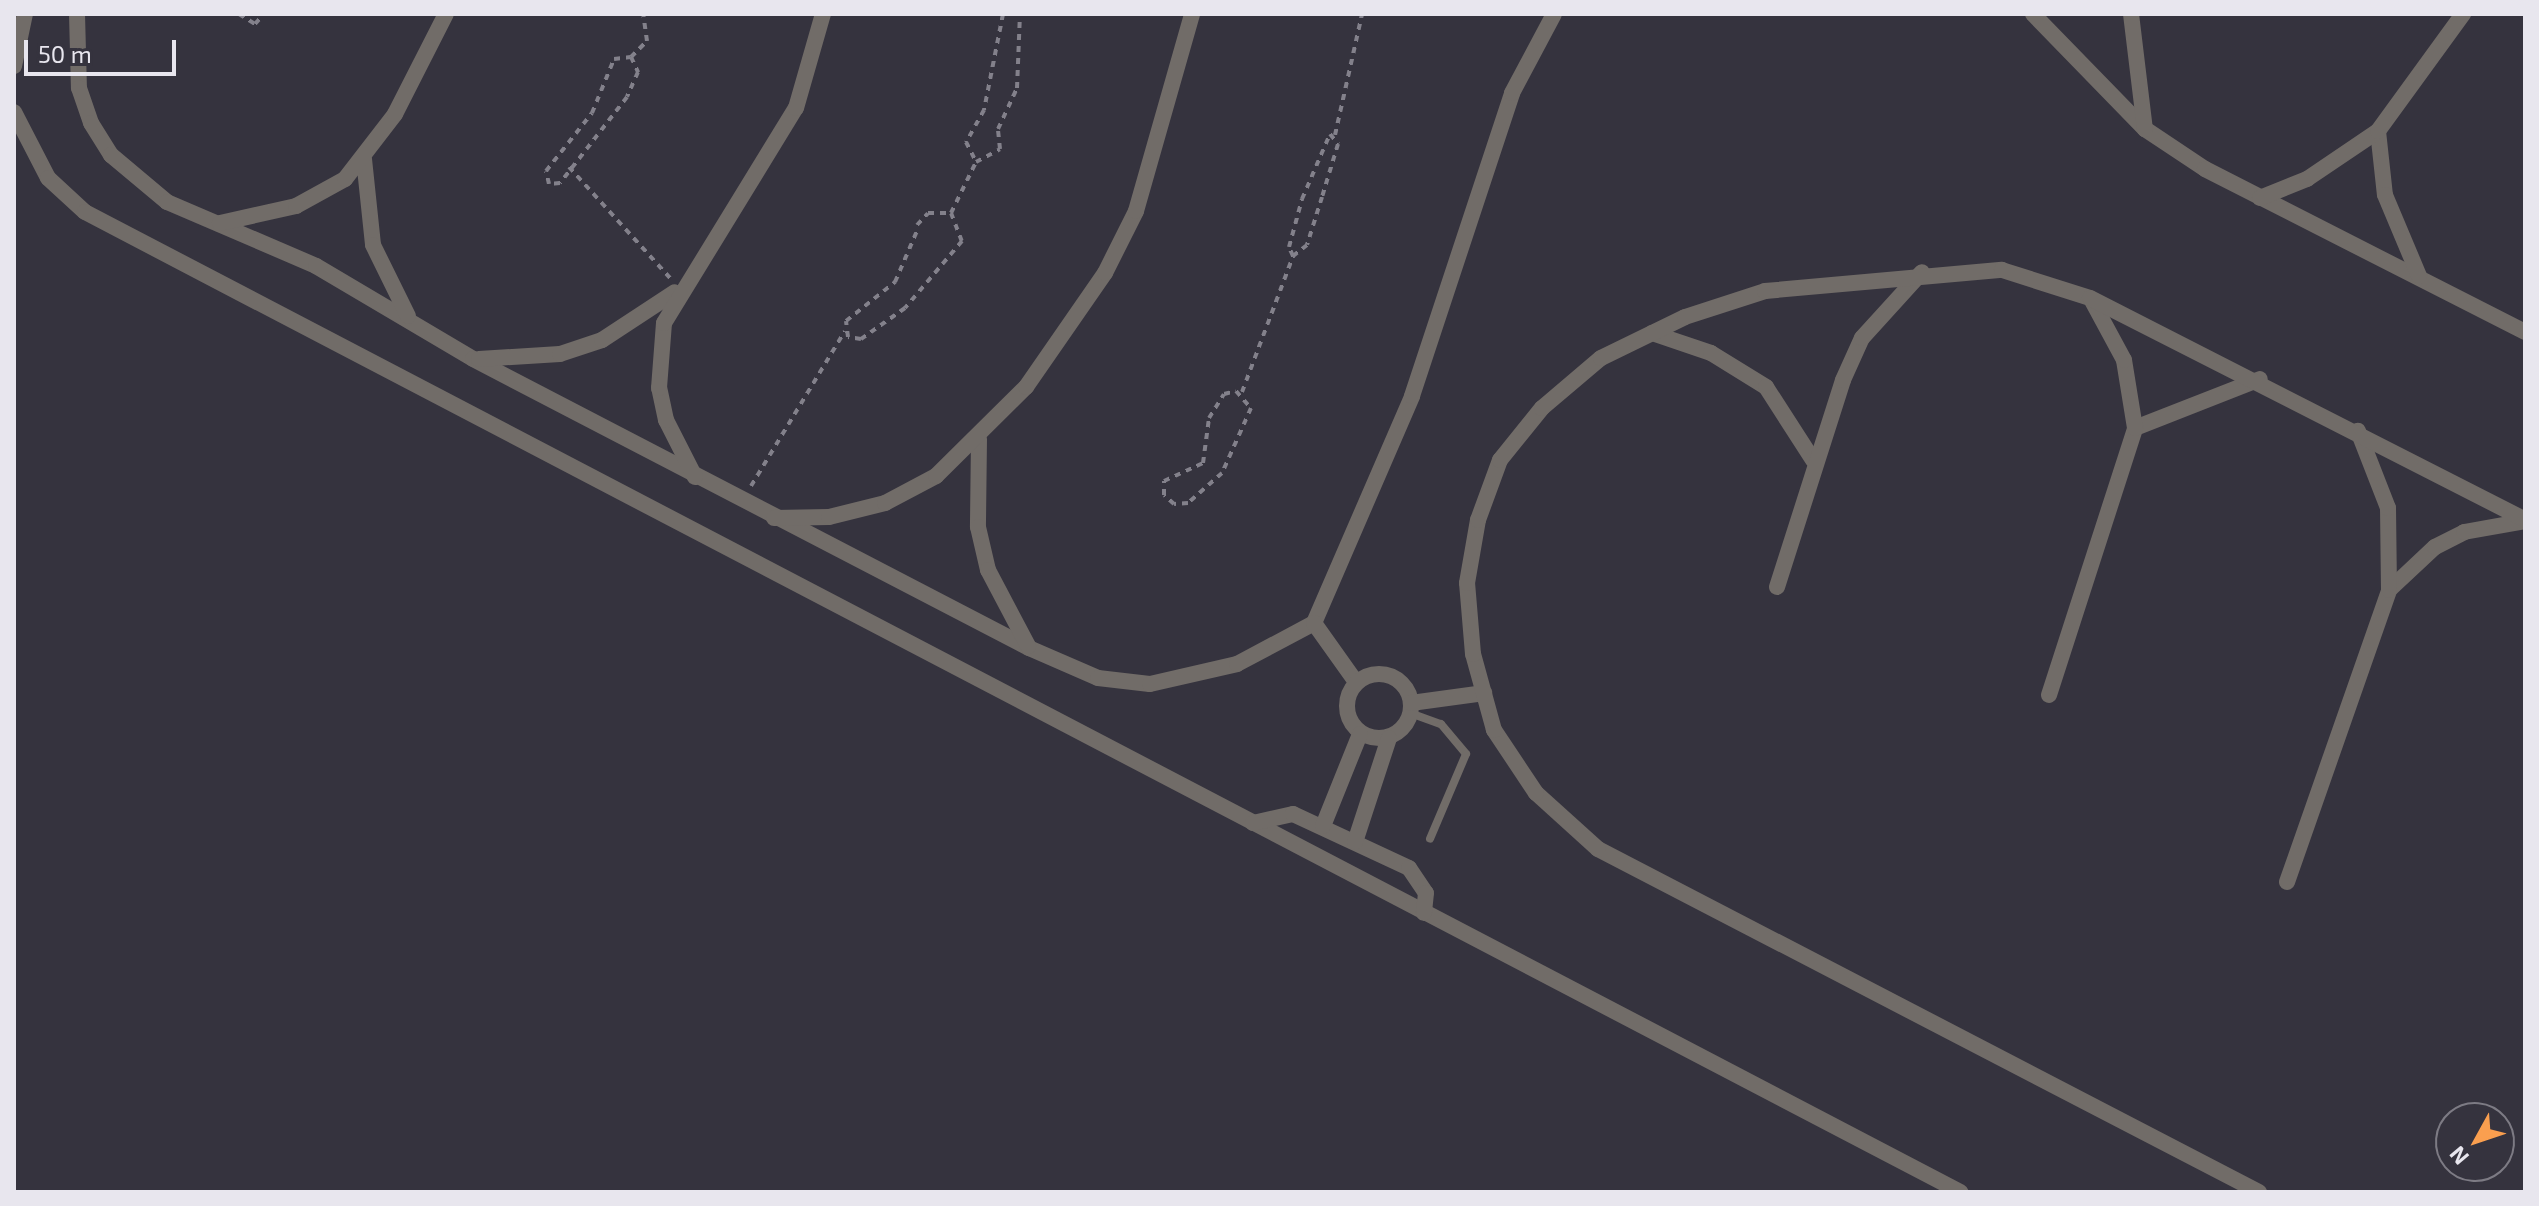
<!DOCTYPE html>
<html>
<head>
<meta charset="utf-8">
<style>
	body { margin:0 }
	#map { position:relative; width:2539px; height:1206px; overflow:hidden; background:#35333e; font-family:"Exo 2",sans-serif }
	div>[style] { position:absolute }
	.path>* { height:4px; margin-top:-2px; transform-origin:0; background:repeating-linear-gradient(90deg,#83818b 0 6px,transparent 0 12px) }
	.lane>* { height:8px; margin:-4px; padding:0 4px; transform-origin:4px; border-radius:4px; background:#716c68 }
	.street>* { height:16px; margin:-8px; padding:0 8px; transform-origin:8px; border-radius:8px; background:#716c68 }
	.street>.ring { margin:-8px; padding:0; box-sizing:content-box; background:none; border:16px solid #716c68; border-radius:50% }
	span { translate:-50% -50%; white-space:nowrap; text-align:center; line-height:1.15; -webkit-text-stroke:8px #35333e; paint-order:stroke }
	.frame { position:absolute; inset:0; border:16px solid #e8e6ee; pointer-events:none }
	.north { position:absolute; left:2435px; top:1102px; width:80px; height:80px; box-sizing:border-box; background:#35333e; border:2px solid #7d7b84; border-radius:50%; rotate:230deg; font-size:22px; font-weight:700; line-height:32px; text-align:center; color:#e8e6ee }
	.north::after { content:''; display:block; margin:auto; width:28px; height:36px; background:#fa9f4f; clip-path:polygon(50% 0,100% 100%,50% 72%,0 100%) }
	.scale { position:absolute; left:24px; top:40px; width:152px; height:36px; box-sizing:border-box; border:4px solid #e8e6ee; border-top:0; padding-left:10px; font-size:24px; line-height:28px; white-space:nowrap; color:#e8e6ee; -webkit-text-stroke:6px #35333e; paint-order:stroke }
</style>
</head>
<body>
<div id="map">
	<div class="path">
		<i style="left:239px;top:14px;width:19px;rotate:32deg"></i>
		<i style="left:255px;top:24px;width:13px;rotate:-48deg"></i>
		<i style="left:1003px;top:14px;width:98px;rotate:101.2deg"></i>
		<i style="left:984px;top:110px;width:37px;rotate:119deg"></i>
		<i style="left:966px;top:142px;width:22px;rotate:63deg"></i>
		<i style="left:976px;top:162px;width:27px;rotate:-28deg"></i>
		<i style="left:1000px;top:149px;width:20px;rotate:-96deg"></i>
		<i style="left:998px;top:129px;width:45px;rotate:-65.1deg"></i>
		<i style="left:1017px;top:88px;width:74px;rotate:-87.7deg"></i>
		<i style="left:631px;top:57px;width:17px;rotate:65deg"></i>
		<i style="left:638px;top:72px;width:27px;rotate:114deg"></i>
		<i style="left:627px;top:97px;width:109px;rotate:127.9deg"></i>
		<i style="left:560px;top:183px;width:11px;rotate:175deg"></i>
		<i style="left:549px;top:184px;width:13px;rotate:-103deg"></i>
		<i style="left:546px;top:171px;width:74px;rotate:-51.6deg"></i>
		<i style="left:592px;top:113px;width:58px;rotate:-67.8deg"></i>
		<i style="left:614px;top:59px;width:17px;rotate:-7deg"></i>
		<i style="left:631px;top:57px;width:23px;rotate:-45deg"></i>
		<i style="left:647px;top:41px;width:27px;rotate:-98deg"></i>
		<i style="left:1330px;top:134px;width:13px;rotate:51deg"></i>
		<i style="left:1338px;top:144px;width:55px;rotate:106.8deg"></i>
		<i style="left:1322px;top:197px;width:50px;rotate:107.4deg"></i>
		<i style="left:1307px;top:245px;width:18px;rotate:142deg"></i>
		<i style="left:1293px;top:256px;width:10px;rotate:-114deg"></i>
		<i style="left:1289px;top:247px;width:50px;rotate:-74.8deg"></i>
		<i style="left:1302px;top:199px;width:71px;rotate:-66.7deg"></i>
		<i style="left:1335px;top:135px;width:124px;rotate:-77.4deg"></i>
		<i style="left:569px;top:167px;width:150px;rotate:47.7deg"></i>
		<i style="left:951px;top:213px;width:57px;rotate:-63.9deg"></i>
		<i style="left:917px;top:225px;width:16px;rotate:-47deg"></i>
		<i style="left:928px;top:213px;width:23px"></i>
		<i style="left:951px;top:213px;width:30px;rotate:69deg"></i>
		<i style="left:962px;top:241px;width:88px;rotate:130.4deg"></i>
		<i style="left:905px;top:308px;width:54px;rotate:144.8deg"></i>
		<i style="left:861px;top:339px;width:13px;rotate:-171deg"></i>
		<i style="left:848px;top:337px;width:16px;rotate:-97deg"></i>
		<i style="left:846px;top:321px;width:63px;rotate:-38.5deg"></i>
		<i style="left:895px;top:282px;width:56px;rotate:-66.7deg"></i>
		<i style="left:1236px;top:391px;width:23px;rotate:49deg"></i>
		<i style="left:1251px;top:408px;width:71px;rotate:114deg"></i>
		<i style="left:1222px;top:473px;width:45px;rotate:138.6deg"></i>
		<i style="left:1188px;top:503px;width:14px;rotate:176deg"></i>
		<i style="left:1174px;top:504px;width:13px;rotate:-138deg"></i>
		<i style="left:1164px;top:495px;width:14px;rotate:-90deg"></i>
		<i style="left:1164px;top:481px;width:43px;rotate:-24.8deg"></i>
		<i style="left:1203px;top:463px;width:45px;rotate:-82.4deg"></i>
		<i style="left:1209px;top:418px;width:28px;rotate:-58deg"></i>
		<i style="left:1224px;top:394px;width:12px;rotate:-14deg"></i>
		<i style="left:1242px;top:392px;width:145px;rotate:-69.4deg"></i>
		<i style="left:751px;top:486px;width:181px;rotate:-58.8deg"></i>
	</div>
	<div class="lane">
		<i style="left:1410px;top:713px;width:33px;rotate:20deg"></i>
		<i style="left:1441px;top:724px;width:39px;rotate:50deg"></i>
		<i style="left:1466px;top:754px;width:92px;rotate:113deg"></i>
	</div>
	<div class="street">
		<i style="left:77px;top:14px;width:74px;rotate:88.5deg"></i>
		<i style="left:79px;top:88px;width:37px;rotate:71deg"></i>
		<i style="left:91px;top:123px;width:38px;rotate:58deg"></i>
		<i style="left:111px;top:155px;width:73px;rotate:40deg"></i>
		<i style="left:167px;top:202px;width:162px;rotate:23.2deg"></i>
		<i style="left:316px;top:266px;width:182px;rotate:30.6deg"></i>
		<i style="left:473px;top:359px;width:627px;rotate:27.46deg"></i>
		<i style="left:1029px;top:648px;width:75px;rotate:23.5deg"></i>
		<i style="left:1098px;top:678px;width:52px;rotate:6.6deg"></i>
		<i style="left:1150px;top:684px;width:89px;rotate:-12.9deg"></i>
		<i style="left:1237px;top:664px;width:87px;rotate:-28deg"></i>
		<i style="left:1314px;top:623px;width:247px;rotate:-66.6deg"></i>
		<i style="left:1412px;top:396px;width:319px;rotate:-71.7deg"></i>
		<i style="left:1512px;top:93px;width:89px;rotate:-62deg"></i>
		<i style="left:2033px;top:14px;width:161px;rotate:45.8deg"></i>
		<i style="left:2145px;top:129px;width:72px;rotate:33.7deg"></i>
		<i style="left:2205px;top:169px;width:359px;rotate:27deg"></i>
		<i style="left:2131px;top:14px;width:116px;rotate:83.1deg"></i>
		<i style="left:14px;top:66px;width:53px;rotate:-78.1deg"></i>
		<i style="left:14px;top:112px;width:74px;rotate:62.7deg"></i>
		<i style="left:48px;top:178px;width:50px;rotate:42.6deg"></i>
		<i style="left:85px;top:212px;width:2116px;rotate:27.59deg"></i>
		<i style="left:2378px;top:131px;width:64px;rotate:83.8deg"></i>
		<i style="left:2385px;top:195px;width:88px;rotate:67.2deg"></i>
		<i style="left:364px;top:159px;width:86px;rotate:84deg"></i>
		<i style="left:373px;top:245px;width:79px;rotate:63.8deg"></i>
		<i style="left:2260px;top:198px;width:51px;rotate:-22deg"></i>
		<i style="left:2307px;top:179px;width:86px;rotate:-34.1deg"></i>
		<i style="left:2378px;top:131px;width:145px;rotate:-54deg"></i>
		<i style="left:220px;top:223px;width:78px;rotate:-12.6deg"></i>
		<i style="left:296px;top:206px;width:56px;rotate:-28.9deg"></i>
		<i style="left:345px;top:179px;width:82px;rotate:-52.4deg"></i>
		<i style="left:395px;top:114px;width:112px;rotate:-63deg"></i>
		<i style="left:1652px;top:333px;width:62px;rotate:18.7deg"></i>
		<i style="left:1711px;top:353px;width:65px;rotate:31.7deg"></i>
		<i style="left:1766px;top:387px;width:87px;rotate:57.2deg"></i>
		<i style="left:479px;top:359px;width:81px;rotate:-3.5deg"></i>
		<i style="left:560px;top:354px;width:44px;rotate:-18.4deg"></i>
		<i style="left:602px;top:340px;width:87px;rotate:-33.3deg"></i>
		<i style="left:2135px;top:428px;width:134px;rotate:-21.4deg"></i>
		<i style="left:979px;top:439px;width:88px;rotate:90.7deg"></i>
		<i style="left:978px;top:527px;width:44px;rotate:76.9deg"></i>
		<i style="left:988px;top:570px;width:86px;rotate:62.2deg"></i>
		<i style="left:695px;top:477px;width:64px;rotate:-117deg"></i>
		<i style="left:666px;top:420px;width:33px;rotate:-102deg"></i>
		<i style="left:659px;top:388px;width:65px;rotate:-85.6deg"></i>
		<i style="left:664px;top:323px;width:252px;rotate:-58.5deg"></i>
		<i style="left:796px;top:108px;width:98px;rotate:-74deg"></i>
		<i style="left:774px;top:518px;width:55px;rotate:-1deg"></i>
		<i style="left:829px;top:517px;width:58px;rotate:-14deg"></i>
		<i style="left:885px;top:503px;width:58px;rotate:-27.9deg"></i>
		<i style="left:936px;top:476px;width:127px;rotate:-44.7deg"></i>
		<i style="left:1026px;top:387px;width:139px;rotate:-55.3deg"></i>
		<i style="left:1105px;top:273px;width:69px;rotate:-63.4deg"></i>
		<i style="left:1136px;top:211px;width:205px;rotate:-74.1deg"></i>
		<i style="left:1777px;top:587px;width:217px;rotate:-72.3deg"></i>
		<i style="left:1843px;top:380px;width:46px;rotate:-65.7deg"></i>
		<i style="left:1862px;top:338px;width:89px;rotate:-47.7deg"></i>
		<i style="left:2389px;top:590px;width:63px;rotate:-43.1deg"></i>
		<i style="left:2435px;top:547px;width:33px;rotate:-27deg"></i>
		<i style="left:2464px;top:532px;width:62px;rotate:-10.2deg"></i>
		<i style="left:1314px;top:623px;width:72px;rotate:54.6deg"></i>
		<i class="ring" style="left:1347px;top:674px;width:48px;height:48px"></i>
		<i style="left:2049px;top:695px;width:281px;rotate:-72.1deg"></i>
		<i style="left:2135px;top:428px;width:69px;rotate:-99.2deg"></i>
		<i style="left:2124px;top:360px;width:69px;rotate:-118.4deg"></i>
		<i style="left:1411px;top:703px;width:74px;rotate:-7.8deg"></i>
		<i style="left:1253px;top:823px;width:41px;rotate:-12.7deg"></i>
		<i style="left:1293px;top:814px;width:128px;rotate:25deg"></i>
		<i style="left:1409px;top:868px;width:30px;rotate:56deg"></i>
		<i style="left:1426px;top:893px;width:20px;rotate:96deg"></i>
		<i style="left:1323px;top:826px;width:99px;rotate:-68.1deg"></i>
		<i style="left:1355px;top:842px;width:109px;rotate:-71.9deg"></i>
		<i style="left:2287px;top:882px;width:309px;rotate:-70.7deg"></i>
		<i style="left:2389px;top:590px;width:82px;rotate:-90.7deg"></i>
		<i style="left:2388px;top:508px;width:83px;rotate:-111.3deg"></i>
		<i style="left:2259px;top:1192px;width:745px;rotate:-152.57deg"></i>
		<i style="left:1598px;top:849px;width:84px;rotate:-137.9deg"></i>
		<i style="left:1536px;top:793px;width:76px;rotate:-123.7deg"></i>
		<i style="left:1494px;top:730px;width:79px;rotate:-105.4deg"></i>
		<i style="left:1473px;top:654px;width:71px;rotate:-94.8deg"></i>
		<i style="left:1467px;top:583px;width:64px;rotate:-80.1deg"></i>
		<i style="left:1478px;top:520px;width:64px;rotate:-69.9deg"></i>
		<i style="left:1500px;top:460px;width:67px;rotate:-51.1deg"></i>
		<i style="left:1542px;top:408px;width:77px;rotate:-40.3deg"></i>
		<i style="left:1601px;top:358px;width:93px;rotate:-26deg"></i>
		<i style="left:1685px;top:317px;width:84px;rotate:-18deg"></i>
		<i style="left:1765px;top:291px;width:238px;rotate:-5.1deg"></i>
		<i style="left:2002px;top:270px;width:92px;rotate:17.7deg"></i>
		<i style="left:2090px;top:298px;width:488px;rotate:27deg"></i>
	</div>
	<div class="frame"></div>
	<div class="north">N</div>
	<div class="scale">50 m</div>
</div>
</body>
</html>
